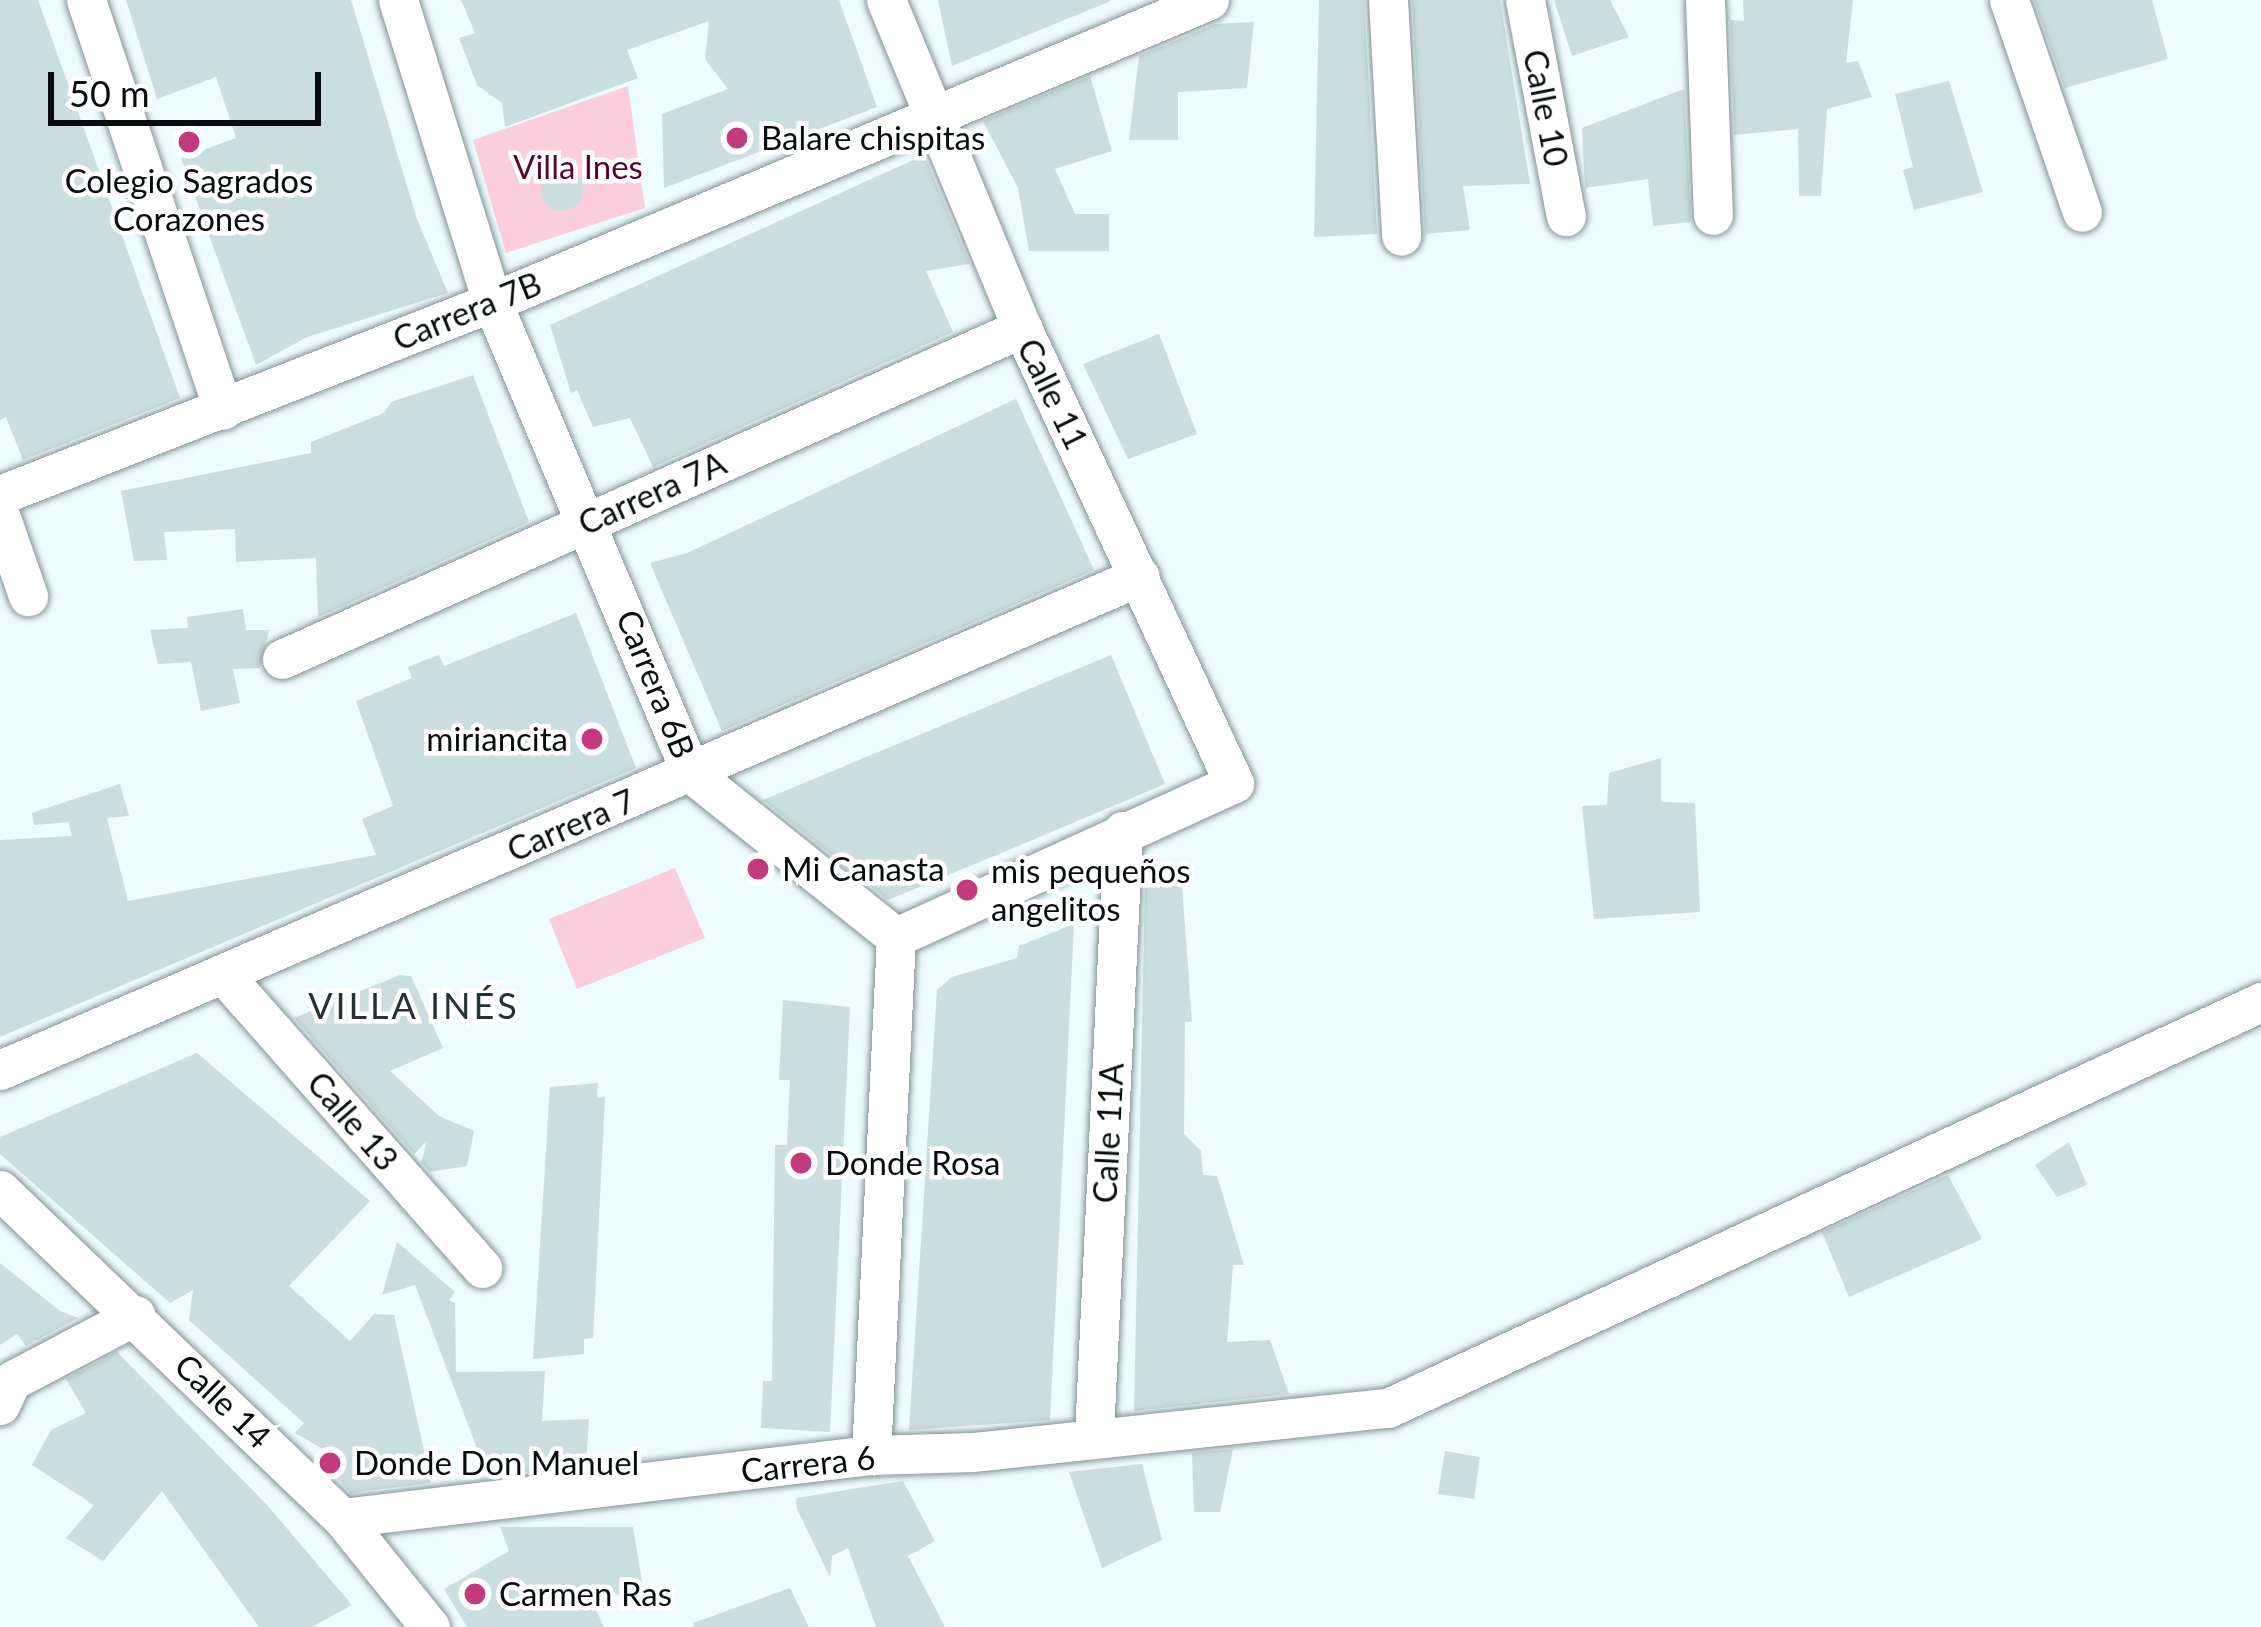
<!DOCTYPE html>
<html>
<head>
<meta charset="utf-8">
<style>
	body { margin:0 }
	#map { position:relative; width:2261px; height:1627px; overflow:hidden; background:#edfcfe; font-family:Lato,sans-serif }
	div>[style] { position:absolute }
	.green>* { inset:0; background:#fbcede }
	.building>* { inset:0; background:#cadddf }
	.round { border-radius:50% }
	.roads { filter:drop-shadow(0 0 3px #829396) drop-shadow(0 0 3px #829396) }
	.minor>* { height:39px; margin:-19.5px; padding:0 19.5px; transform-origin:19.5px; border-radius:19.5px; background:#fff }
	.dots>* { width:33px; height:33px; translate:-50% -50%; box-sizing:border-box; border:6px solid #fff; border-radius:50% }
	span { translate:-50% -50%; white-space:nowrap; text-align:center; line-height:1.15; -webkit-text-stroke:9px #fff; paint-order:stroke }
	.street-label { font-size:33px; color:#070d0e }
	.poi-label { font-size:33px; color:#070d0e }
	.left { translate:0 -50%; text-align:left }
	.right { translate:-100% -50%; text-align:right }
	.park-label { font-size:33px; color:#5a0434 }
	.neighbourhood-label { font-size:36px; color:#233234; letter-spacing:3px }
	.scale { position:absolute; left:48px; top:72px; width:273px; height:54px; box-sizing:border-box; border:6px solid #070d0e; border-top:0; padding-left:15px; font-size:36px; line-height:42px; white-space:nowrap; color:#070d0e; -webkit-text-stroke:9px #fff; paint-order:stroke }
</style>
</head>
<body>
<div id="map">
	<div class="green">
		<i style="clip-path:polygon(628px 86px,645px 208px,506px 253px,473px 140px)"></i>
		<i style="clip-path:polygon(675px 868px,705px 938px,577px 989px,549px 919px)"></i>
	</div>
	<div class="building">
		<i style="clip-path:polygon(0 0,38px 0,180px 398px,23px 460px,6px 417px,0 420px)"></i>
		<i style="clip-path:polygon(126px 0,351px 0,417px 219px,448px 293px,307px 337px,256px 365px,181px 158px,236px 138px,216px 77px,157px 99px)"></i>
		<i style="clip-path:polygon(461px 0,839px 0,877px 107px,664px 188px,662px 114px,728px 89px,705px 59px,709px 21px,627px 50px,638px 78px,505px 127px,502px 103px,477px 85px,459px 38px,475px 33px)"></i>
		<i style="clip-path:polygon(938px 0,1110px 0,1111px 1px,952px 66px)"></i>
		<i style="clip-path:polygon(1319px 0,1364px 0,1377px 234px,1314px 237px)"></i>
		<i style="clip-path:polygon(1412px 0,1500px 0,1530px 184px,1463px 186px,1470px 230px,1425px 234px)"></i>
		<i style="clip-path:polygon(1554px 0,1610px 0,1629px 37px,1572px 56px)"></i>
		<i style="clip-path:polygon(1743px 0,1853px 0,1846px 63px,1858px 61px,1872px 97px,1827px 109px,1821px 196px,1799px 196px,1798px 129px,1734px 135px,1730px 20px,1744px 21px)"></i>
		<i style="clip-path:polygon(2034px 0,2152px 0,2168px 59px,2065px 88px)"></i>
		<i style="clip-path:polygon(1254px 22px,1247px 88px,1178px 92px,1178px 140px,1129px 140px,1139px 56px,1215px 24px)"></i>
		<i style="clip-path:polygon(1090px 76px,1112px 151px,1055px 169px,1075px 214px,1109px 214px,1109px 251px,1029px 251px,1018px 188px,983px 121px)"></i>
		<i style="clip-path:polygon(1949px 81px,1983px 192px,1914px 210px,1903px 170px,1913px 167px,1895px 94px)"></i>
		<i style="clip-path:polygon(1684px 89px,1691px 222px,1653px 226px,1648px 179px,1585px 188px,1582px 128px)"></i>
		<i style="clip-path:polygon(924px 155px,970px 264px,926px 271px,953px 332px,653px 467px,630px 418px,593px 427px,577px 390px,571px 393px,550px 325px)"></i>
		<i class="round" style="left:541px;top:169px;width:42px;height:42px"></i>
		<i style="clip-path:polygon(1159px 334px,1197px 434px,1128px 459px,1083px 364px)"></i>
		<i style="clip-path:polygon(473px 375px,529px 522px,318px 617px,316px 558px,236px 562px,235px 529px,164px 532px,167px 560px,134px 561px,121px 491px,311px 453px,311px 442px,384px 413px,391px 402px)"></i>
		<i style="clip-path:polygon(1016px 399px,1094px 570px,722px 731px,650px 563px,687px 553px)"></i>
		<i style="clip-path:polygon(243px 609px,246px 630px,269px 630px,260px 668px,233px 669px,240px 703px,201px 711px,191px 662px,158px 664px,150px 630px,188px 628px,187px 617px)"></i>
		<i style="clip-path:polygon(576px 613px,636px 768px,0 1037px,0 840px,72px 836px,69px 822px,34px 825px,32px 813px,120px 784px,129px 816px,107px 818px,128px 901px,376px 855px,362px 819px,393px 806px,356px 701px,412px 678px,408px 667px,425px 660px,439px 655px,444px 666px)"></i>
		<i style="clip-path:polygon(1111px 655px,1165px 784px,1011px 849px,888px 900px,763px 800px)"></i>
		<i style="clip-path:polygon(1661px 758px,1661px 802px,1695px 803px,1700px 912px,1594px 919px,1582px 806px,1607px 805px,1609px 773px)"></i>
		<i style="clip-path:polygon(1145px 882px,1182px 886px,1192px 1022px,1185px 1022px,1184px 1134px,1201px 1151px,1203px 1175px,1217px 1176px,1244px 1265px,1233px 1265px,1227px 1342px,1270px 1340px,1289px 1394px,1134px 1411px)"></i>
		<i style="clip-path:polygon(1074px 924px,1050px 1420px,909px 1430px,937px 990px,952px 977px,1017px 958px,1019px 946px)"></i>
		<i style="clip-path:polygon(400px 975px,411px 976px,443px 1048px,390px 1071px,439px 1116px,474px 1131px,467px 1166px,430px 1172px,421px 1162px,427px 1141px,414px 1154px,294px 1018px)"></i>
		<i style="clip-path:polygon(783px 1000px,850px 1007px,830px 1432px,761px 1428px,763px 1381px,772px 1381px,775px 1145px,787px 1145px,790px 1080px,779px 1080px)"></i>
		<i style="clip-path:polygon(197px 1053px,370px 1201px,289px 1286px,350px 1341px,374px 1314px,394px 1315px,431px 1483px,350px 1493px,330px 1469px,335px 1456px,295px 1433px,304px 1423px,189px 1320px,193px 1290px,170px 1303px,0 1154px,0 1137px)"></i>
		<i style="clip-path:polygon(598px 1083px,597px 1098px,605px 1097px,593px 1338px,584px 1339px,584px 1354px,533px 1359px,550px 1087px)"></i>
		<i style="clip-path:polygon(2069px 1142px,2087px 1185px,2057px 1197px,2035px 1165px)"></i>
		<i style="clip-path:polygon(1948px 1175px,1982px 1239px,1849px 1297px,1822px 1232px)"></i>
		<i style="clip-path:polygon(397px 1242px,455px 1292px,449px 1300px,455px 1303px,456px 1372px,545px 1371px,542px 1421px,589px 1419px,586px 1465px,501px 1475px,502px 1462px,483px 1464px,415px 1285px,382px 1295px)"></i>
		<i style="clip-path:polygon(0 1263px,60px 1311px,78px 1318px,26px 1346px,17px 1334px,0 1345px)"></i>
		<i style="clip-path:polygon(117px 1352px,268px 1506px,352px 1605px,312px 1627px,259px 1627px,162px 1491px,103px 1561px,66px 1538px,94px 1505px,32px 1465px,51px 1430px,86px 1413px,66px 1379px)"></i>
		<i style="clip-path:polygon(1233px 1449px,1220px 1512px,1194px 1512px,1192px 1453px)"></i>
		<i style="clip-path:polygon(1445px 1451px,1480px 1457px,1474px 1499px,1438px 1494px)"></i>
		<i style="clip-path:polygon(1142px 1464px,1162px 1540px,1102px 1568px,1069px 1472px)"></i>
		<i style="clip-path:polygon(903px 1481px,935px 1541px,908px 1556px,945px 1627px,876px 1627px,848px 1548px,832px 1556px,830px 1577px,797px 1509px,796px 1498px)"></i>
		<i style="clip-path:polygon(500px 1527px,633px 1527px,645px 1600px,586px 1588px,604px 1627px,467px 1627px,444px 1589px,509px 1551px)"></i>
		<i style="clip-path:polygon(790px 1588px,809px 1627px,694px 1627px,693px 1623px)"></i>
	</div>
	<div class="roads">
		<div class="minor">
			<i style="left:86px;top:0;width:432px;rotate:71.5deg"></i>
			<i style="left:398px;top:0;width:316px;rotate:72.7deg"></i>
			<i style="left:492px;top:302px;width:511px;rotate:67.1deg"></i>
			<i style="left:691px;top:773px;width:263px;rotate:38.7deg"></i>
			<i style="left:896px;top:937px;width:519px;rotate:92.76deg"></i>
			<i style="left:886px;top:0;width:355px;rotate:67.5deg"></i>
			<i style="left:1022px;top:328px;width:502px;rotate:65.02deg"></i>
			<i style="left:1234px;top:783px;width:371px;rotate:155.5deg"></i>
			<i style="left:1388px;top:0;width:236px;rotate:86.8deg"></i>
			<i style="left:1525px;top:0;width:220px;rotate:79.3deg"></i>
			<i style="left:1705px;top:0;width:215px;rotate:87.9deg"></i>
			<i style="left:2009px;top:0;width:224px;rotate:71deg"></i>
			<i style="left:0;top:495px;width:529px;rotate:-21.42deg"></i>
			<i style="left:492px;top:302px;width:778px;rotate:-22.84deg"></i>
			<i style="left:0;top:515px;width:86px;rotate:70.9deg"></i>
			<i style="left:282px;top:659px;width:811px;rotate:-24.1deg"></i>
			<i style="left:223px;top:974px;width:392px;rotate:48.6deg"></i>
			<i style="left:0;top:1070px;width:1242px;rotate:-23.43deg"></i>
			<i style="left:0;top:1190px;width:474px;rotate:43.8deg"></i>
			<i style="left:342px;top:1518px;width:140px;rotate:51.1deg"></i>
			<i style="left:0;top:1405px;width:26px;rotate:-65deg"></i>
			<i style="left:11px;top:1381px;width:141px;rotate:-27.8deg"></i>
			<i style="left:1094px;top:1434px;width:604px;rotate:-87.25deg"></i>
			<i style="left:342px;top:1518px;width:533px;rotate:-6.79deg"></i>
			<i style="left:871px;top:1455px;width:102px;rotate:-1.7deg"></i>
			<i style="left:973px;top:1452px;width:417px;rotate:-6.1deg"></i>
			<i style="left:1388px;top:1408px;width:963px;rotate:-24.94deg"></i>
		</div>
	</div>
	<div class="dots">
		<i style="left:737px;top:138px;background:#c23b7c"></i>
		<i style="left:189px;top:142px;background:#c23b7c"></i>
		<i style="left:592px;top:739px;background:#c23b7c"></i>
		<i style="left:758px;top:869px;background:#c23b7c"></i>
		<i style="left:967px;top:890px;background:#c23b7c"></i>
		<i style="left:801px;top:1163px;background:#c23b7c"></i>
		<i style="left:330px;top:1463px;background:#c23b7c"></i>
		<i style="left:475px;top:1594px;background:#c23b7c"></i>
	</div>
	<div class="street-label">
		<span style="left:1546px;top:108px;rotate:79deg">Calle 10</span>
		<span style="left:467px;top:311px;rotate:-22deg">Carrera 7B</span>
		<span style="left:1053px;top:394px;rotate:64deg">Calle 11</span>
		<span style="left:652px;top:493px;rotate:-24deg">Carrera 7A</span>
		<span style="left:656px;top:684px;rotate:68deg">Carrera 6B</span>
		<span style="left:571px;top:825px;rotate:-23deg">Carrera 7</span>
		<span style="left:353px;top:1121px;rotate:49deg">Calle 13</span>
		<span style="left:1108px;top:1133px;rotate:-87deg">Calle 11A</span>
		<span style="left:223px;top:1401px;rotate:44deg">Calle 14</span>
		<span style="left:808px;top:1464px;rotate:-6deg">Carrera 6</span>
	</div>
	<div class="poi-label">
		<span class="left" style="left:761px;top:138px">Balare chispitas</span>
		<span style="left:189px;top:200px">Colegio Sagrados<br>Corazones</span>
		<span class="right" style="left:568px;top:739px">miriancita</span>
		<span class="left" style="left:782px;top:869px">Mi Canasta</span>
		<span class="left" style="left:991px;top:890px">mis pequeños<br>angelitos</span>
		<span class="left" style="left:825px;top:1163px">Donde Rosa</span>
		<span class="left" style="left:354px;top:1463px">Donde Don Manuel</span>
		<span class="left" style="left:499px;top:1594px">Carmen Ras</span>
	</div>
	<div class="park-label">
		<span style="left:578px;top:167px">Villa Ines</span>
	</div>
	<div class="neighbourhood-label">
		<span style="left:414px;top:1006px">VILLA INÉS</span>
	</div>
	<div class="scale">50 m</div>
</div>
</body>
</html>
